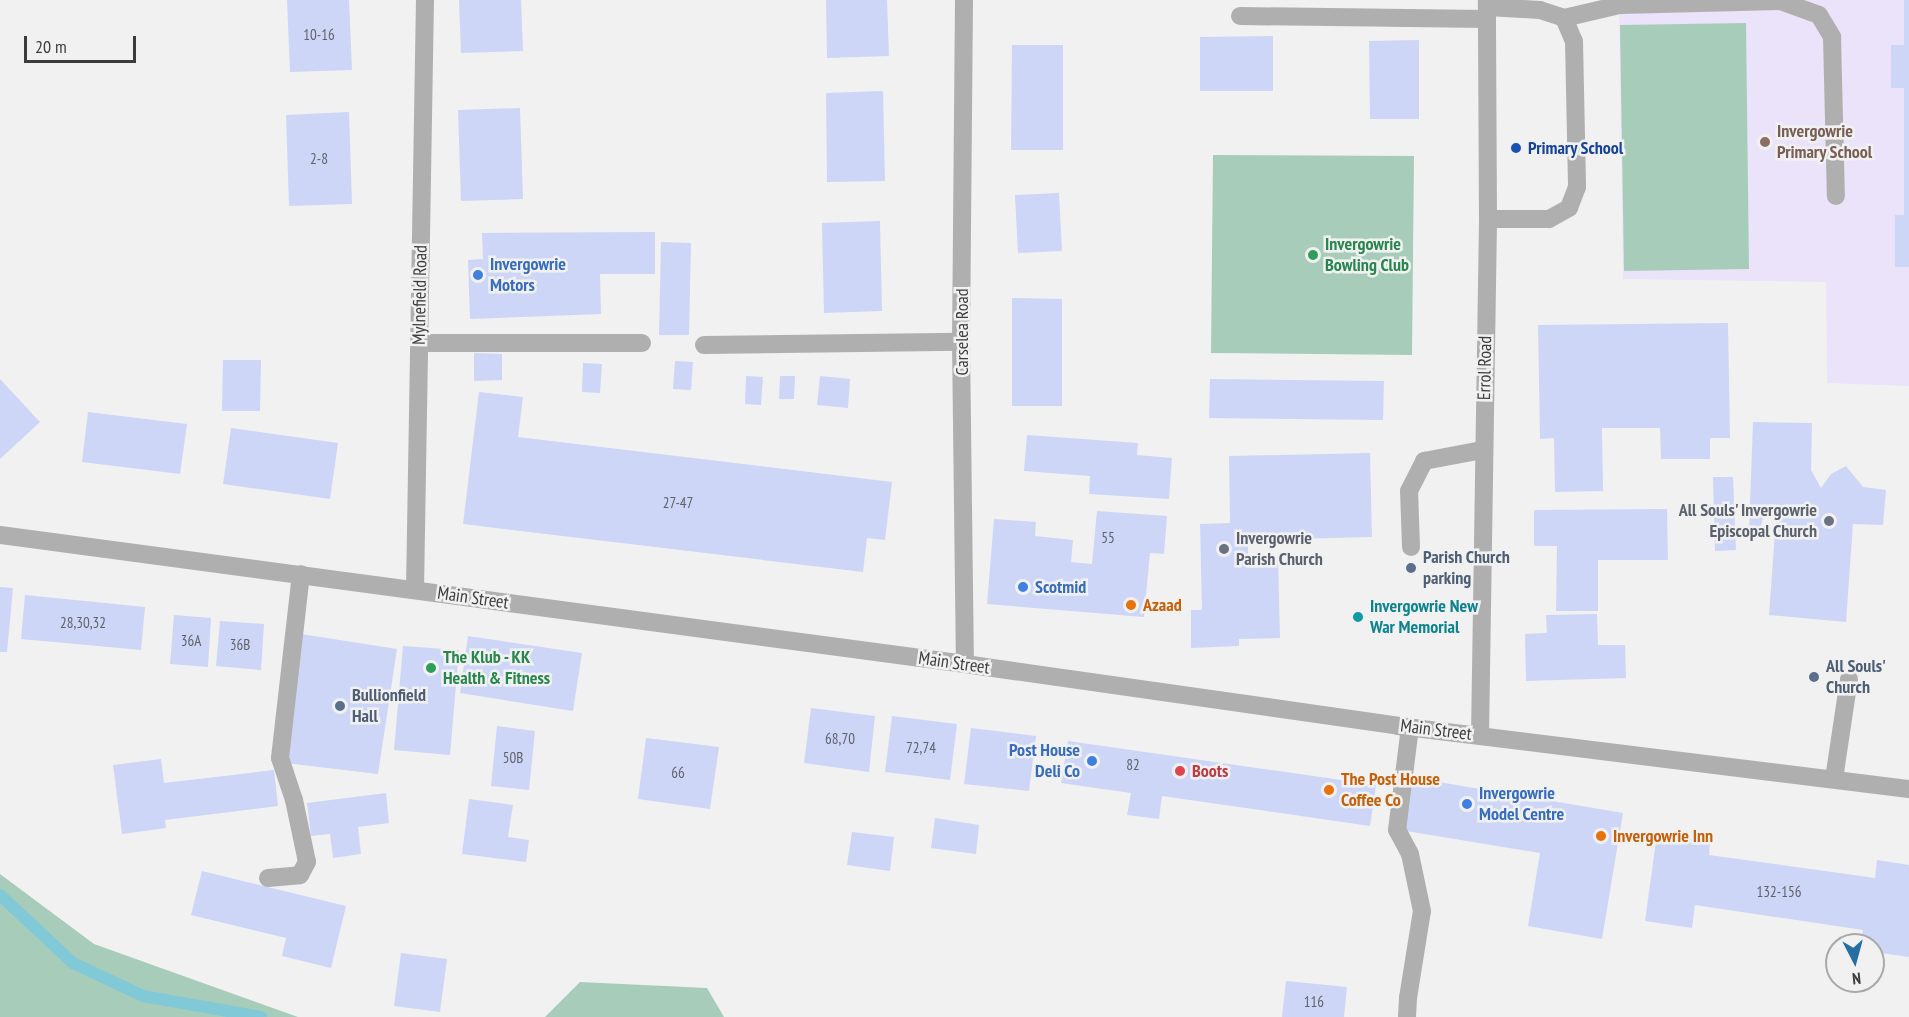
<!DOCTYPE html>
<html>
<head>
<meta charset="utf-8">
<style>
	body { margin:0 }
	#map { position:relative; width:1909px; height:1017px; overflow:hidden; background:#f1f1f2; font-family:"PT Sans Narrow",sans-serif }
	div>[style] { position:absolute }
	.education>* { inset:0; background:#eae3f9 }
	.green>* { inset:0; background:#a8ccba }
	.stream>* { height:12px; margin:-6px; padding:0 6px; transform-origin:6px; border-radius:6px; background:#82c9d8 }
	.building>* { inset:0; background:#cdd6f6 }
	.minor>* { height:18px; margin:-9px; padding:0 9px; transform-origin:9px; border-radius:9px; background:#b0afaf }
	.dots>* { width:16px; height:16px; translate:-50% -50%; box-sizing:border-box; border:3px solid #f1f1f2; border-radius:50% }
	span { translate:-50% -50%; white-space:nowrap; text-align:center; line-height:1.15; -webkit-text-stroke:5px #f1f1f2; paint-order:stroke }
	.number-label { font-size:15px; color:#60626b }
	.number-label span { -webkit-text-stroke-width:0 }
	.education-label { font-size:18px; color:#785e54; font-weight:700 }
	.left { translate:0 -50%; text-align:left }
	.transit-label { font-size:18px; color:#164399; font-weight:700 }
	.leisure-label { font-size:18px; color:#27864d; font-weight:700 }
	.shop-label { font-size:18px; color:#366cbe; font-weight:700 }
	.right { translate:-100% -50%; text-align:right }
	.street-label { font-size:18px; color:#3c3c3d }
	.worship-label { font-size:18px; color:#5b616d; font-weight:700 }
	.service-label { font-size:18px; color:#4e5e75; font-weight:700 }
	.food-label { font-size:18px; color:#c56008; font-weight:700 }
	.culture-label { font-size:18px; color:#0d838f; font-weight:700 }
	.health-label { font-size:18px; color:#be3a42; font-weight:700 }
	.north { position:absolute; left:1825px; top:933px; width:60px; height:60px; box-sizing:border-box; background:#f1f1f2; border:2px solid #a9a9aa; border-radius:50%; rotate:174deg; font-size:16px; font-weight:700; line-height:24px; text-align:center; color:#3c3c3d }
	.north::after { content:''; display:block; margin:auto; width:21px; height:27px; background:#276fa3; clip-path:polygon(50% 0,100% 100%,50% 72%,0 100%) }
	.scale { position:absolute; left:24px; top:36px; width:112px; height:27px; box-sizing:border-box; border:3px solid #3c3c3d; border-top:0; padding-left:8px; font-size:18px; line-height:21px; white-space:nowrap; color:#3c3c3d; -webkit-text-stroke:4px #f1f1f2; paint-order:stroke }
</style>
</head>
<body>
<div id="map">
	<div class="education">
		<i style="clip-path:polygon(1619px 0,1909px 0,1909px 386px,1827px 383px,1826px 282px,1623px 279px)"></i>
	</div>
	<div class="green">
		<i style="clip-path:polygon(1746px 23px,1749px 269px,1624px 271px,1620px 25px)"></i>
		<i style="clip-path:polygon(1213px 155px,1414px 156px,1412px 355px,1211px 353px)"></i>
		<i style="clip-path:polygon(0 874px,94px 944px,298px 1017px,0 1017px)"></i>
		<i style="clip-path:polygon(580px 982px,707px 988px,724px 1017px,545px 1017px)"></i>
	</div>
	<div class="stream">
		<i style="left:0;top:895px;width:100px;rotate:43deg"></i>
		<i style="left:73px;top:963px;width:77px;rotate:25.2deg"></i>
		<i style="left:143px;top:996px;width:120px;rotate:10.1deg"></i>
	</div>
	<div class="building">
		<i style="clip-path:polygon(287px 0,349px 0,352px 70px,290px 72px)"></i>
		<i style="clip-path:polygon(459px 0,521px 0,523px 51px,461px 53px)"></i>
		<i style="clip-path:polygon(826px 0,887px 0,889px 56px,827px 58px)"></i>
		<i style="clip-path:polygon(1904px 0,1909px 0,1909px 267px,1895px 267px,1895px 215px,1904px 215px,1904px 88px,1891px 88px,1891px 45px,1904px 45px)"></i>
		<i style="clip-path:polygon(1273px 36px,1273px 91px,1200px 91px,1200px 37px)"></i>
		<i style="clip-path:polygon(1419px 40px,1419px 119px,1370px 119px,1369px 41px)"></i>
		<i style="clip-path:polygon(1012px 45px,1063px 45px,1063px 150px,1011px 150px)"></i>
		<i style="clip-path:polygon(883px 91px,885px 181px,827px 182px,826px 93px)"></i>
		<i style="clip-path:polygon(520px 108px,523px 199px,461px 201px,458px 110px)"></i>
		<i style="clip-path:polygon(349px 112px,352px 204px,289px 206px,286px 115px)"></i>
		<i style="clip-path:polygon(1059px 193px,1062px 251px,1018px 253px,1015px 195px)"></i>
		<i style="clip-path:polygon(880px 221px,882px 311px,824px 313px,822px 223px)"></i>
		<i style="clip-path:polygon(655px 232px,655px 274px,600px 274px,601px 314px,470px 319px,468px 260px,483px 259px,482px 233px)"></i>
		<i style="clip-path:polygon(661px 242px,691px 243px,689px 335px,659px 335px)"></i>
		<i style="clip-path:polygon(1012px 298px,1062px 299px,1062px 406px,1012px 406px)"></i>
		<i style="clip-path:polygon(1728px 323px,1730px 438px,1710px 438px,1710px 459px,1661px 459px,1660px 428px,1602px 428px,1603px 491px,1555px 492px,1554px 438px,1540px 439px,1538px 325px)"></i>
		<i style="clip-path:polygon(474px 353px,502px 354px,502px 380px,474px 381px)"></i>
		<i style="clip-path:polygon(223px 360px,261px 360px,260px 411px,222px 411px)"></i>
		<i style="clip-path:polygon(675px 361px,693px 362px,691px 390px,673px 389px)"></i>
		<i style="clip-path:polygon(583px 363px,602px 364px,600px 393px,582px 392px)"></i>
		<i style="clip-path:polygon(746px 376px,763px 377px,761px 405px,745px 404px)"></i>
		<i style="clip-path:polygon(780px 376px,795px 376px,794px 399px,779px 399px)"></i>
		<i style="clip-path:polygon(820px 376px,850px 379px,848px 408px,817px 405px)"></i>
		<i style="clip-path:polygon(0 379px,40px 422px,0 459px)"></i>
		<i style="clip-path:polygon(1210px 379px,1384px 381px,1383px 420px,1209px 418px)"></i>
		<i style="clip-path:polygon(479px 392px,523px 397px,518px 437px,892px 482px,885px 540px,867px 538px,863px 572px,463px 524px)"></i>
		<i style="clip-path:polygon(88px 412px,187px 424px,180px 474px,82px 462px)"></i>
		<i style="clip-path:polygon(1753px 422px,1812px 423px,1811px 470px,1821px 488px,1831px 474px,1846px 466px,1863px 487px,1886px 490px,1883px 525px,1853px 524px,1846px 622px,1769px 615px,1776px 518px,1763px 517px,1760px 532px,1749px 531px)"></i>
		<i style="clip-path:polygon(231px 428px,338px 443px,330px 499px,223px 484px)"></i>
		<i style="clip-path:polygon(1027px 435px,1138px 443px,1137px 455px,1172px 458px,1169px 499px,1089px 494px,1090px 476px,1024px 471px)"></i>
		<i style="clip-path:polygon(1370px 453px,1372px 537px,1248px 540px,1248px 559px,1278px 558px,1280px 638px,1239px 639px,1239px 646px,1191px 648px,1191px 610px,1202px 610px,1200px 524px,1230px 523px,1229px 456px)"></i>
		<i style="clip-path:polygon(1713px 477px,1733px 477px,1736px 550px,1715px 551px)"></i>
		<i style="clip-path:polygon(1667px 509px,1668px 560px,1598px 560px,1598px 611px,1556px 611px,1557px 546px,1534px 546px,1534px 510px)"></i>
		<i style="clip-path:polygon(1097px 511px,1167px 516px,1164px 554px,1150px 553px,1144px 617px,987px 604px,994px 519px,1036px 522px,1035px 536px,1073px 540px,1071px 562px,1092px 564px)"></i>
		<i style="clip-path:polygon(0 587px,13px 588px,7px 652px,0 652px)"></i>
		<i style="clip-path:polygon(25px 595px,145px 607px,141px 650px,21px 639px)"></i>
		<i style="clip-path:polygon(1597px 614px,1598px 645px,1625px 645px,1626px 678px,1526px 681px,1525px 634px,1547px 633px,1546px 615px)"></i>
		<i style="clip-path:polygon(174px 615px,211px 618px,208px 667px,170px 664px)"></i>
		<i style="clip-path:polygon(220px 621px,264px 624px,261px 670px,216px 666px)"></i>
		<i style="clip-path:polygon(301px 634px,397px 649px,378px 774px,285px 763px)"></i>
		<i style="clip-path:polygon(468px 636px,582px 653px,573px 711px,460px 693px)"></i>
		<i style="clip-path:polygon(403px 646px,459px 650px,450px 755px,394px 750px)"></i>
		<i style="clip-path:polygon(811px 708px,875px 716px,869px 772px,804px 763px)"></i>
		<i style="clip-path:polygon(892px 716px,957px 724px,950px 780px,885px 772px)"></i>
		<i style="clip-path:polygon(497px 726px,535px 731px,529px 790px,491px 786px)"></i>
		<i style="clip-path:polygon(971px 728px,1036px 736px,1029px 791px,964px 784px)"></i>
		<i style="clip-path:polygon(646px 738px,719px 747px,710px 809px,638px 799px)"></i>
		<i style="clip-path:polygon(1068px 741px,1376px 785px,1370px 826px,1162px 796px,1159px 819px,1127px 815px,1131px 793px,1061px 783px)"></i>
		<i style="clip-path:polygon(161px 759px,164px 783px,274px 770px,278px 806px,165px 820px,166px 828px,122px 834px,113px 765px)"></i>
		<i style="clip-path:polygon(1409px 777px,1623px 813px,1602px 939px,1528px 926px,1540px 853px,1400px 830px)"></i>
		<i style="clip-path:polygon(386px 793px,389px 823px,358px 827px,361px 854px,333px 858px,330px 834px,311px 836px,307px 803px)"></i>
		<i style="clip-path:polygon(469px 799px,513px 805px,508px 837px,529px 840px,526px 862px,462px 854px)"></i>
		<i style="clip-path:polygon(935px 818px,979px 825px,976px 854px,931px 848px)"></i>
		<i style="clip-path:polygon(852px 832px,894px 837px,890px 871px,847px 865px)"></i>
		<i style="clip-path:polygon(1657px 834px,1710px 842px,1709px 855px,1875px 878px,1877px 860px,1909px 865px,1909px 957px,1873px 952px,1873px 945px,1861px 945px,1863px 930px,1695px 905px,1692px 928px,1645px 921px)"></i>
		<i style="clip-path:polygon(202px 871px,346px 906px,331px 968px,282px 956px,286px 938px,191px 915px)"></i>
		<i style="clip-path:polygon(401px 953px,447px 959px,440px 1012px,394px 1006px)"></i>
		<i style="clip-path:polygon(1286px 981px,1347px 987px,1344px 1017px,1282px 1017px)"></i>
	</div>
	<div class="minor">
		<i style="left:964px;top:0;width:342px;rotate:90.5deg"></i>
		<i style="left:961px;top:342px;width:322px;rotate:89.3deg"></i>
		<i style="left:1487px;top:7px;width:53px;rotate:3.2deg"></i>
		<i style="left:1540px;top:10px;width:25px;rotate:18deg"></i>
		<i style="left:1564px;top:18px;width:25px;rotate:67deg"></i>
		<i style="left:1574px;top:41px;width:146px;rotate:88.8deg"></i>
		<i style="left:1577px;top:187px;width:22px;rotate:111deg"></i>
		<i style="left:1569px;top:208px;width:23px;rotate:151deg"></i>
		<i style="left:1549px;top:219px;width:61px;rotate:180deg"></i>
		<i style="left:1240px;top:16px;width:247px;rotate:0.7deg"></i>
		<i style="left:1564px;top:18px;width:57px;rotate:-13.1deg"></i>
		<i style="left:1620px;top:5px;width:160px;rotate:-1.4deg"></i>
		<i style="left:1780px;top:1px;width:41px;rotate:19.7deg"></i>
		<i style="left:1819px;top:15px;width:26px;rotate:59deg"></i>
		<i style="left:1832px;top:37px;width:159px;rotate:88.6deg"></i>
		<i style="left:419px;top:343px;width:223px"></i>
		<i style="left:704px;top:345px;width:257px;rotate:-0.7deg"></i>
		<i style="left:0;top:535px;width:974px;rotate:7.61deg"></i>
		<i style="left:965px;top:664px;width:437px;rotate:8.1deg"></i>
		<i style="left:1398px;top:726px;width:515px;rotate:7.03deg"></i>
		<i style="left:1411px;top:547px;width:56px;rotate:-92deg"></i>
		<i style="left:1409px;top:491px;width:34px;rotate:-63deg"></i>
		<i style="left:1424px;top:461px;width:60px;rotate:-10.6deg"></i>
		<i style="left:415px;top:590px;width:590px;rotate:-89.03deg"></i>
		<i style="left:1480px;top:736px;width:517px;rotate:-89.11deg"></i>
		<i style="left:1488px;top:219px;width:219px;rotate:-90.3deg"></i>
		<i style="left:1834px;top:779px;width:101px;rotate:-81.5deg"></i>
		<i style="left:268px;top:878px;width:32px;rotate:-5deg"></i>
		<i style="left:300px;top:875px;width:15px;rotate:-62deg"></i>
		<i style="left:307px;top:862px;width:63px;rotate:-101.8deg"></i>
		<i style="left:294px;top:800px;width:44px;rotate:-108.4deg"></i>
		<i style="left:280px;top:758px;width:185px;rotate:-83.5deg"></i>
		<i style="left:1407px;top:1017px;width:19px;rotate:-87deg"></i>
		<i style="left:1408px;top:998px;width:88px;rotate:-80.9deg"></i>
		<i style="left:1422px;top:911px;width:58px;rotate:-101.9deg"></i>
		<i style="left:1410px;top:854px;width:27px;rotate:-118deg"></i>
		<i style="left:1397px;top:830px;width:104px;rotate:-82.8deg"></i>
	</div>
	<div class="dots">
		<i style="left:1765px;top:142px;background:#8d6e63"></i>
		<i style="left:1516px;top:148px;background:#1a4fb4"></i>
		<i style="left:1313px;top:255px;background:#2e9e5b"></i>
		<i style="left:478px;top:275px;background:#3f7fe0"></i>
		<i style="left:1829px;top:521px;background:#6b7280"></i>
		<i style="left:1224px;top:549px;background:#6b7280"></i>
		<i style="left:1411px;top:568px;background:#5c6f8a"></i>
		<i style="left:1023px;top:587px;background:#3f7fe0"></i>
		<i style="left:1131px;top:605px;background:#e8710a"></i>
		<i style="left:1358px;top:617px;background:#0f9aa8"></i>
		<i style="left:431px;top:668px;background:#2e9e5b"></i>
		<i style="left:1814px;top:677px;background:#5c6f8a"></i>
		<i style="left:340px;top:706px;background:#5c6f8a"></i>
		<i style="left:1092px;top:761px;background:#3f7fe0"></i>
		<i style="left:1180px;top:771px;background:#e0444e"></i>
		<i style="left:1329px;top:790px;background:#e8710a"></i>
		<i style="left:1467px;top:804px;background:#3f7fe0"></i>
		<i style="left:1601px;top:836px;background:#e8710a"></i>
	</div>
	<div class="number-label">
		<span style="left:319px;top:35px">10-16</span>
		<span style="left:319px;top:159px">2-8</span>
		<span style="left:678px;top:503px">27-47</span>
		<span style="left:1108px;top:538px">55</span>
		<span style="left:83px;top:623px">28,30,32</span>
		<span style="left:191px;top:641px">36A</span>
		<span style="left:240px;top:645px">36B</span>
		<span style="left:840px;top:739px">68,70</span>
		<span style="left:921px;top:748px">72,74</span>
		<span style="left:513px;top:758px">50B</span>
		<span style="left:1133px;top:765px">82</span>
		<span style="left:678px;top:773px">66</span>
		<span style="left:1779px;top:892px">132-156</span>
		<span style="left:1314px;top:1002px">116</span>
	</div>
	<div class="education-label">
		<span class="left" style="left:1777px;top:142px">Invergowrie<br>Primary School</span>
	</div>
	<div class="transit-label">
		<span class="left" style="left:1528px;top:148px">Primary School</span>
	</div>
	<div class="leisure-label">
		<span class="left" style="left:1325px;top:255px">Invergowrie<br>Bowling Club</span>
		<span class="left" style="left:443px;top:668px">The Klub - KK<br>Health &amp; Fitness</span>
	</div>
	<div class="shop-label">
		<span class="left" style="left:490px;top:275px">Invergowrie<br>Motors</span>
		<span class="left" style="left:1035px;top:587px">Scotmid</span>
		<span class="right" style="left:1080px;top:761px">Post House<br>Deli Co</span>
		<span class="left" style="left:1479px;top:804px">Invergowrie<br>Model Centre</span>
	</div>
	<div class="street-label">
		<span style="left:420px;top:295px;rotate:-89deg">Mylnefield Road</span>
		<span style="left:962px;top:332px;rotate:-90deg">Carselea Road</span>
		<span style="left:1485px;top:368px;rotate:-89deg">Errol Road</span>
		<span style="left:473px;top:598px;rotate:8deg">Main Street</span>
		<span style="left:954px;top:663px;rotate:8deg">Main Street</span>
		<span style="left:1436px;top:730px;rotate:7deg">Main Street</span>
	</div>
	<div class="worship-label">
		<span class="right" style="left:1817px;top:521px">All Souls' Invergowrie<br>Episcopal Church</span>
		<span class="left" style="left:1236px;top:549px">Invergowrie<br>Parish Church</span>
	</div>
	<div class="service-label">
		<span class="left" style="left:1423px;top:568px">Parish Church<br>parking</span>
		<span class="left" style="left:1826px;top:677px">All Souls'<br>Church</span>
		<span class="left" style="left:352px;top:706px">Bullionfield<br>Hall</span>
	</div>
	<div class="food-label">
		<span class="left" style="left:1143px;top:605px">Azaad</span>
		<span class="left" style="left:1341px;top:790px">The Post House<br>Coffee Co</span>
		<span class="left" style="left:1613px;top:836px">Invergowrie Inn</span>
	</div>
	<div class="culture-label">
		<span class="left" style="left:1370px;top:617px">Invergowrie New<br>War Memorial</span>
	</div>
	<div class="health-label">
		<span class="left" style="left:1192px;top:771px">Boots</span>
	</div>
	<div class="north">N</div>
	<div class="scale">20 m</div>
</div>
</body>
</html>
